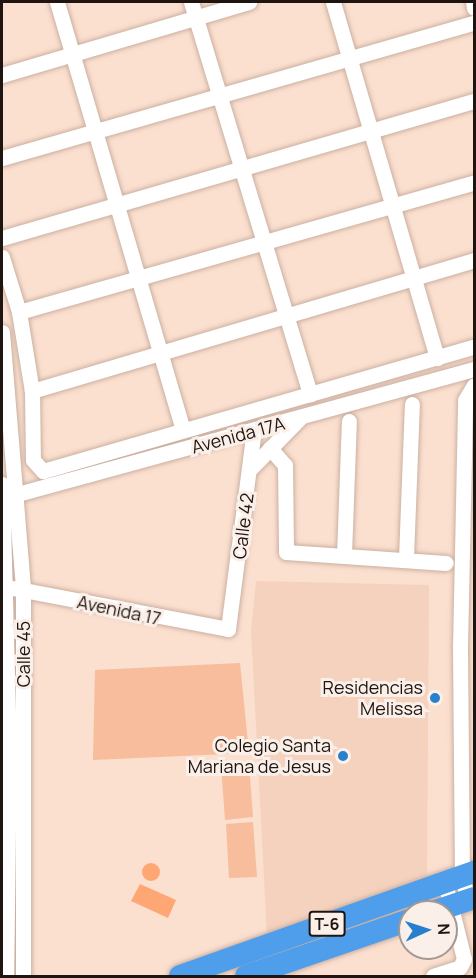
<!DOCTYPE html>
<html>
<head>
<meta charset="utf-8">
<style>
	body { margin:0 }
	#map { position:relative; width:476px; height:978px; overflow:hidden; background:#fbdfcf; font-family:Manrope,sans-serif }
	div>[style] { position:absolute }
	.built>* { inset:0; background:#f5d2be }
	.green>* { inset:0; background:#f7bd9c }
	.water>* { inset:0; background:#fea775 }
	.round { border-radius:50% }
	.roads { filter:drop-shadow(0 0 2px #cbb0a1) drop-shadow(0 0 2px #cbb0a1) }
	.minor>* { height:15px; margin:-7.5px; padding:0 7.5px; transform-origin:7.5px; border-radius:7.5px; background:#fff }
	.highway>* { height:22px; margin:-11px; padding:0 11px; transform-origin:11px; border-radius:11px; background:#4e9eec }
	.dots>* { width:16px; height:16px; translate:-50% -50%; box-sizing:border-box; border:3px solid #fbf0e9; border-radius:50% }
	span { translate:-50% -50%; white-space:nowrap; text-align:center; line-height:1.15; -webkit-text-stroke:6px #fbf0e9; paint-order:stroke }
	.shield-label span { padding:2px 4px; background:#fbf0e9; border:2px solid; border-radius:4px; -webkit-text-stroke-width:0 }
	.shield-label { font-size:16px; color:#1f1510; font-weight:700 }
	.street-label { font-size:18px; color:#1f1510 }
	.poi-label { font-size:18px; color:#1f1510 }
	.right { translate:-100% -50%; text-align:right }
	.frame { position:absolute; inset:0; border:3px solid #1f1510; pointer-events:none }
	.north { position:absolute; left:398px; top:900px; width:60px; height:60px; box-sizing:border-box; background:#fbf0e9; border:2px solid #a39892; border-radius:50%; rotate:87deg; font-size:16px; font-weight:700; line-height:24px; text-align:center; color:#1f1510 }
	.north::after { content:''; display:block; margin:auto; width:21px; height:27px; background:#287fcd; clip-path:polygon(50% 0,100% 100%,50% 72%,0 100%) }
</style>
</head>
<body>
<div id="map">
	<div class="built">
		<i style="clip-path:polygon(256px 581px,429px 585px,427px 881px,267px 935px,251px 631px)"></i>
	</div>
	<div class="green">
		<i style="clip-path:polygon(240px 663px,249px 753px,93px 760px,95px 670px)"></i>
		<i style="clip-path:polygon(249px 764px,253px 817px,225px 820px,221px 765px)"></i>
		<i style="clip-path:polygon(253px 822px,257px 877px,229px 878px,226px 824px)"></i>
	</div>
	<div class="water">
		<i class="round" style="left:142px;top:863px;width:18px;height:18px"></i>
		<i style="clip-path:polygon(140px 884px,176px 900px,168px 918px,131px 901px)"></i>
	</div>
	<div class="roads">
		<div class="minor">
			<i style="left:57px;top:2px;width:444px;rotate:73.6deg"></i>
			<i style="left:191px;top:2px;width:410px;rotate:73.1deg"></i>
			<i style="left:333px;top:2px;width:371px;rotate:73.7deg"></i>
			<i style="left:473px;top:2px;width:6px;rotate:81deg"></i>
			<i style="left:2px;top:75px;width:258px;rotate:-16.5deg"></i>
			<i style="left:2px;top:158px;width:491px;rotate:-16deg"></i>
			<i style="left:2px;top:238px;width:491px;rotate:-16.2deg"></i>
			<i style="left:2px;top:257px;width:58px;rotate:72.8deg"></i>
			<i style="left:19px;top:312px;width:80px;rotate:80.7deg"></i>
			<i style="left:32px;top:391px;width:69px;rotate:89.2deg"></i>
			<i style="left:33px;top:460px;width:15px;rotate:48deg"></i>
			<i style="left:43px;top:471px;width:448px;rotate:-16.1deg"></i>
			<i style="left:19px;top:312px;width:473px;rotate:-15.9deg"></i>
			<i style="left:2px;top:332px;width:259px;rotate:85.3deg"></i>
			<i style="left:23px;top:590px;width:386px;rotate:90deg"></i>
			<i style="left:32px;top:391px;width:461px;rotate:-16.5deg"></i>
			<i style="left:270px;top:448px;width:23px;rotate:49deg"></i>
			<i style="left:285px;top:465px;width:87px;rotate:89.3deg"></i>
			<i style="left:286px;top:552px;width:160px;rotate:3.9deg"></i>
			<i style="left:250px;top:469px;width:71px;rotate:-45.6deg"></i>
			<i style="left:2px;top:484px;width:261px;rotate:88.5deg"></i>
			<i style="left:9px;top:745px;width:231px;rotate:90.7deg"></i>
			<i style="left:10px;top:496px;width:481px;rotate:-15.3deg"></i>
			<i style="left:344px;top:555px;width:134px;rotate:-87.9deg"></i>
			<i style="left:406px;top:558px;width:154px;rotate:-87.8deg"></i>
			<i style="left:13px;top:588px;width:219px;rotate:10.8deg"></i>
			<i style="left:228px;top:629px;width:201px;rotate:-82.6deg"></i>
			<i style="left:468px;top:900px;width:24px;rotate:-105deg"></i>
			<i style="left:462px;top:877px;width:230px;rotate:-90.5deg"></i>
			<i style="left:460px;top:647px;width:247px;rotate:-88.8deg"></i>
			<i style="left:465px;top:400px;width:17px;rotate:-59deg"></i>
			<i style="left:433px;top:976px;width:28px;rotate:-18deg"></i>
			<i style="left:460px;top:967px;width:9px;rotate:-63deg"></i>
			<i style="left:464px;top:959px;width:78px;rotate:-104deg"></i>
		</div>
		<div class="highway">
			<i style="left:433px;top:912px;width:43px;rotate:-18.9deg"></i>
			<i style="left:180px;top:976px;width:312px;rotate:-19.5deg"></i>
			<i style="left:246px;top:976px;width:173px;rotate:-18.9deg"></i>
		</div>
	</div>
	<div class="dots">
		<i style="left:435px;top:698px;background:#287fcd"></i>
		<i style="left:343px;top:756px;background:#287fcd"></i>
	</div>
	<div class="shield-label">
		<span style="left:327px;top:924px">T-6</span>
	</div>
	<div class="street-label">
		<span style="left:238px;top:435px;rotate:-15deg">Avenida 17A</span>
		<span style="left:243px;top:526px;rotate:-83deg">Calle 42</span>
		<span style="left:119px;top:610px;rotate:12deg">Avenida 17</span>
		<span style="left:23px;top:654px;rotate:-90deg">Calle 45</span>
	</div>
	<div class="poi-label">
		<span class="right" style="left:423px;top:698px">Residencias<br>Melissa</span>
		<span class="right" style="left:331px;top:756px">Colegio Santa<br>Mariana de Jesus</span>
	</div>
	<div class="frame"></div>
	<div class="north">N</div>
</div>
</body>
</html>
